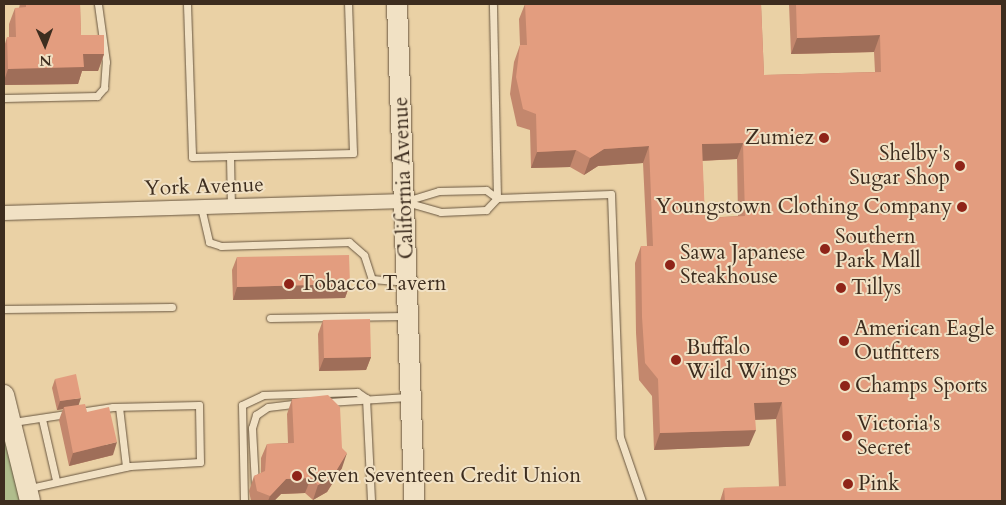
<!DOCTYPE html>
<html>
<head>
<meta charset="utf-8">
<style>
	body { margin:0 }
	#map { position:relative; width:1006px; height:505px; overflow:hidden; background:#ead1a5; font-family:Cardo,serif }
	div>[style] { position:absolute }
	.green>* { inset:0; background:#b0bd8c }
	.roads { filter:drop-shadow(0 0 1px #685640) drop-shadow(0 0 1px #685640) }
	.lane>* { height:7px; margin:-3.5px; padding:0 3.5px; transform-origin:3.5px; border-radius:3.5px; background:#f1e1c4 }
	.street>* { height:14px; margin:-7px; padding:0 7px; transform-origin:7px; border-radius:7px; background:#f1e1c4 }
	.secondary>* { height:20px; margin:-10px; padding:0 10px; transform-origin:10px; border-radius:10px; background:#f1e1c4 }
	.wall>* { inset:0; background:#c3876d }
	.shaded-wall>* { inset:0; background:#9f6e59 }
	.building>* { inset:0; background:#e39d7f }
	.dots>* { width:14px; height:14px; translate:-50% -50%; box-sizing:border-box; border:2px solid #f1e1c4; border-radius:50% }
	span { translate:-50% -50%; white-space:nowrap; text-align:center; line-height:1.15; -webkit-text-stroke:4px #f1e1c4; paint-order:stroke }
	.poi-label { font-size:21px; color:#3d2d1f }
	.right { translate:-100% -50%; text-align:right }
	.left { translate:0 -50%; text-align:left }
	.street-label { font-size:21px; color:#3d2d1f }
	.frame { position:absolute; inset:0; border:5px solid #3d2d1f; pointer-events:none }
	.north { position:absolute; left:20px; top:20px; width:50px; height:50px; -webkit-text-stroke:4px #f1e1c4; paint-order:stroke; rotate:178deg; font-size:14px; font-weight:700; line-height:20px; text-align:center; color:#3d2d1f }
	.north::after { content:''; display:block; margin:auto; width:18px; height:22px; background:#3d2d1f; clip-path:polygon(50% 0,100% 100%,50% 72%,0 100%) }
</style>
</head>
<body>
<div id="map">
	<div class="green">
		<i style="clip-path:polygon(4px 395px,30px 501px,4px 501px)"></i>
	</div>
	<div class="roads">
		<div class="lane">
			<i style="left:187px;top:4px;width:153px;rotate:88.1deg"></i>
			<i style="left:192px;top:157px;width:161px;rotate:-1.4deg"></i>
			<i style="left:353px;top:153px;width:149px;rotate:-91.9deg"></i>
			<i style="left:4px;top:98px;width:93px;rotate:-1.2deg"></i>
			<i style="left:97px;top:96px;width:11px;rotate:-49deg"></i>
			<i style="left:104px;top:88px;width:26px;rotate:-86deg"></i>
			<i style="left:106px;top:62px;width:59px;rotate:-97.9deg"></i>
			<i style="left:230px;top:156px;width:50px;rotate:88.9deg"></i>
			<i style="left:406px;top:201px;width:34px;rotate:-17deg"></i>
			<i style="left:439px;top:191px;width:47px;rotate:-1.2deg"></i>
			<i style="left:486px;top:190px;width:14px;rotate:36deg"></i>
			<i style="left:497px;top:198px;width:114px;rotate:-2deg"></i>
			<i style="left:611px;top:194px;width:243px;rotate:87.9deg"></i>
			<i style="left:620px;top:437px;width:68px;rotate:71deg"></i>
			<i style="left:406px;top:202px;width:36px;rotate:16deg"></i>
			<i style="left:441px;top:212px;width:45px;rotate:-2.5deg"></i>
			<i style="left:486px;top:210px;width:16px;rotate:-47deg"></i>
			<i style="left:497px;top:198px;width:194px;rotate:-91.2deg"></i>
			<i style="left:201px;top:207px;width:36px;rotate:77deg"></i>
			<i style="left:209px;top:242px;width:13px;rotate:18deg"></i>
			<i style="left:221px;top:246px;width:128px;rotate:-1.8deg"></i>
			<i style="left:349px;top:242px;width:20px;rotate:41deg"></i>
			<i style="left:364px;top:255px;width:25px;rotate:72deg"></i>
			<i style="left:372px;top:279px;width:33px;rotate:5deg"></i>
			<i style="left:4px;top:309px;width:168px;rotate:-0.7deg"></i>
			<i style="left:270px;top:318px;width:136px;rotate:-0.8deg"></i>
			<i style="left:366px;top:398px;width:103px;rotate:87.2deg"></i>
			<i style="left:328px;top:402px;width:80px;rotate:-3.6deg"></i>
			<i style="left:119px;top:407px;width:60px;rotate:83.3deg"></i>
			<i style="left:42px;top:419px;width:63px;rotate:77.1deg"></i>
			<i style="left:13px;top:422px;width:101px;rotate:-8.5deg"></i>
			<i style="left:113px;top:407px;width:86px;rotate:-1.3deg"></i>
			<i style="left:199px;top:405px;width:57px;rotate:89deg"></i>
			<i style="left:200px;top:462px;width:70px;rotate:176.7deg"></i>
			<i style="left:130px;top:466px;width:102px;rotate:167.6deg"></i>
			<i style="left:255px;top:484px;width:56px;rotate:-93.1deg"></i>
			<i style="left:252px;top:428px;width:14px;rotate:-73deg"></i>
			<i style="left:256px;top:415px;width:14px;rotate:-34deg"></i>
			<i style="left:268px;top:407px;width:31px;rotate:-7deg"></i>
			<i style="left:244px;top:501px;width:96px;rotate:-91.2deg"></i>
			<i style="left:242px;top:405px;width:23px;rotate:-25deg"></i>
			<i style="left:263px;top:395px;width:94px;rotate:-1.8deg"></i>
			<i style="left:357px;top:392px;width:11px;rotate:34deg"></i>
		</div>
		<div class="street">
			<i style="left:4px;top:213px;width:401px;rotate:-1.7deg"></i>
		</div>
		<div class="secondary">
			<i style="left:397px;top:4px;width:497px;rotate:88deg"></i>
			<i style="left:4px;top:395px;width:109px;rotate:76.2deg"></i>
		</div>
	</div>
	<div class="wall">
		<i style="clip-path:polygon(20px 4px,80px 4px,81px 35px,104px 54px,98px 71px,82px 71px,78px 84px,4px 85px,4px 47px,7px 37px,9px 37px,9px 24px,15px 8px,19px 8px)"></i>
		<i style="clip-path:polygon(evenodd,525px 4px,761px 4px,764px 75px,875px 72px,874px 52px,791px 54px,789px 4px,1002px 4px,1002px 501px,720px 501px,724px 488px,779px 487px,776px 419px,755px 420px,749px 446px,654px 450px,652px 396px,639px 380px,636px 333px,635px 263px,641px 246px,647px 246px,643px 163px,598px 166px,584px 175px,570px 167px,531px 168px,530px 130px,517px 126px,510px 94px,514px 62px,520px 45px,519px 19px,525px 4px,737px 159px,738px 216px,705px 218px,702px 161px,737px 159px)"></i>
		<i style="clip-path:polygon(237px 257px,350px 284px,345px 298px,233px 300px,232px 270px)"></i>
		<i style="clip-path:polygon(323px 320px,371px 357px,366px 370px,319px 371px,318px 334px)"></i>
		<i style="clip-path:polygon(55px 379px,78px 405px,113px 455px,69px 466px,59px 420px,63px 409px,57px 410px,52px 388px)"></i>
		<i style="clip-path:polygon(292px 399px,342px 468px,327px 492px,313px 500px,305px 493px,281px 494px,274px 501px,251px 501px,249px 491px,254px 476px,261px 473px,261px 458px,267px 444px,288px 443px,287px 414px)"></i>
	</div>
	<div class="shaded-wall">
		<i style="clip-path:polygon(880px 35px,874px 52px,791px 54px,797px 38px)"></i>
		<i style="clip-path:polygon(83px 54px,104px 54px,98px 71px,82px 71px,78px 84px,4px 85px,4px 81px,8px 69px)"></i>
		<i style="clip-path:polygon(743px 143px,737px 159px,696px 161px,702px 144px)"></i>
		<i style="clip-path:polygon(649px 146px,643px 163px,598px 166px,584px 175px,590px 158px,604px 149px)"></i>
		<i style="clip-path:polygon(576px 150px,570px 167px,531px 168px,537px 152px)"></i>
		<i style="clip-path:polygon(350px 284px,345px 298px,233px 300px,237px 287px)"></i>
		<i style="clip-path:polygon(371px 357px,366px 370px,319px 371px,324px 358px)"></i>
		<i style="clip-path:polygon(81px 398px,78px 407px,64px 407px,63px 409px,57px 410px,60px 401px)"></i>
		<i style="clip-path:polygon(782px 402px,776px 419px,748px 420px,754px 403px)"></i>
		<i style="clip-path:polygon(756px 430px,749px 446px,654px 450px,660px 433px)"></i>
		<i style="clip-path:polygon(117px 442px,113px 455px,69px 466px,73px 453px)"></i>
		<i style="clip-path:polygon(347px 453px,342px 468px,327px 492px,313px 500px,318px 485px)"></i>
		<i style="clip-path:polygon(311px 478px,305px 493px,281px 494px,274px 501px,268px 501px,270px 496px,286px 479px)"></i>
	</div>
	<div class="building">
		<i style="clip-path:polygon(26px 4px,80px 4px,81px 35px,104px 35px,104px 54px,83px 54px,84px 67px,8px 69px,7px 37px,16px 37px,15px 8px,26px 7px)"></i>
		<i style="clip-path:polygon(evenodd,525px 4px,761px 4px,764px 75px,881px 72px,880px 35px,797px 38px,796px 4px,1002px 4px,1002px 501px,725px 501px,724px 488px,786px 486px,782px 402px,754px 403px,756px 430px,660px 433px,658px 379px,645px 363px,642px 317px,641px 246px,653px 246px,649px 146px,604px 149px,590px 158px,576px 150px,537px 152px,536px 114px,523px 109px,516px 77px,520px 45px,527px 45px,525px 4px,743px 143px,745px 216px,705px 218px,702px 144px,743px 143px)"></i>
		<i style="clip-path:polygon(349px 255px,350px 284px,237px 287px,237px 257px)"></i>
		<i style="clip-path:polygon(370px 319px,371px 357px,324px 358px,323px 320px)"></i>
		<i style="clip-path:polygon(76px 374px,81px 398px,60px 401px,55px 379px)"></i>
		<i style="clip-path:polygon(328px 395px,340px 407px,342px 448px,347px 453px,332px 478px,318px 485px,311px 478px,286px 479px,270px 496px,257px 491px,254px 476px,265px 471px,267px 444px,294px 443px,292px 399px)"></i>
		<i style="clip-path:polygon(85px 404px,87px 412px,109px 407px,117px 442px,73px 453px,64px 407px)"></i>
	</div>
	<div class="dots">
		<i style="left:824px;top:138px;background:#8f2418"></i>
		<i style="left:960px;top:166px;background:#8f2418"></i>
		<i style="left:962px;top:207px;background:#8f2418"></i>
		<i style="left:825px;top:249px;background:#8f2418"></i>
		<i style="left:670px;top:265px;background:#8f2418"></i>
		<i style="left:289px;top:284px;background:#8f2418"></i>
		<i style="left:841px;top:288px;background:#8f2418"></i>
		<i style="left:844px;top:341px;background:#8f2418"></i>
		<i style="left:676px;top:360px;background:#8f2418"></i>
		<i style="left:845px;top:386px;background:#8f2418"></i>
		<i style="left:847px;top:436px;background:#8f2418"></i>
		<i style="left:297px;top:476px;background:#8f2418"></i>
		<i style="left:848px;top:484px;background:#8f2418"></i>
	</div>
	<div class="poi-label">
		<span class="right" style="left:814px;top:138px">Zumiez</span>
		<span class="right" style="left:950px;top:166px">Shelby's<br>Sugar Shop</span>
		<span class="right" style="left:952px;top:207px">Youngstown Clothing Company</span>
		<span class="left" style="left:835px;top:249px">Southern<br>Park Mall</span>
		<span class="left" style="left:680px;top:265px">Sawa Japanese<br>Steakhouse</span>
		<span class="left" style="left:299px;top:284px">Tobacco Tavern</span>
		<span class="left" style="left:851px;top:288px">Tillys</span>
		<span class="left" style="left:854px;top:341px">American Eagle<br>Outfitters</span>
		<span class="left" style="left:686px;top:360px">Buffalo<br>Wild Wings</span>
		<span class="left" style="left:855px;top:386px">Champs Sports</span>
		<span class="left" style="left:857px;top:436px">Victoria's<br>Secret</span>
		<span class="left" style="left:307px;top:476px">Seven Seventeen Credit Union</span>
		<span class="left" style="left:858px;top:484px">Pink</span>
	</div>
	<div class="street-label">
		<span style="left:404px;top:178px;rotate:-92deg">California Avenue</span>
		<span style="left:204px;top:187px;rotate:-2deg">York Avenue</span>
	</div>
	<div class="frame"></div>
	<div class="north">N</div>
</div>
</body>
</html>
